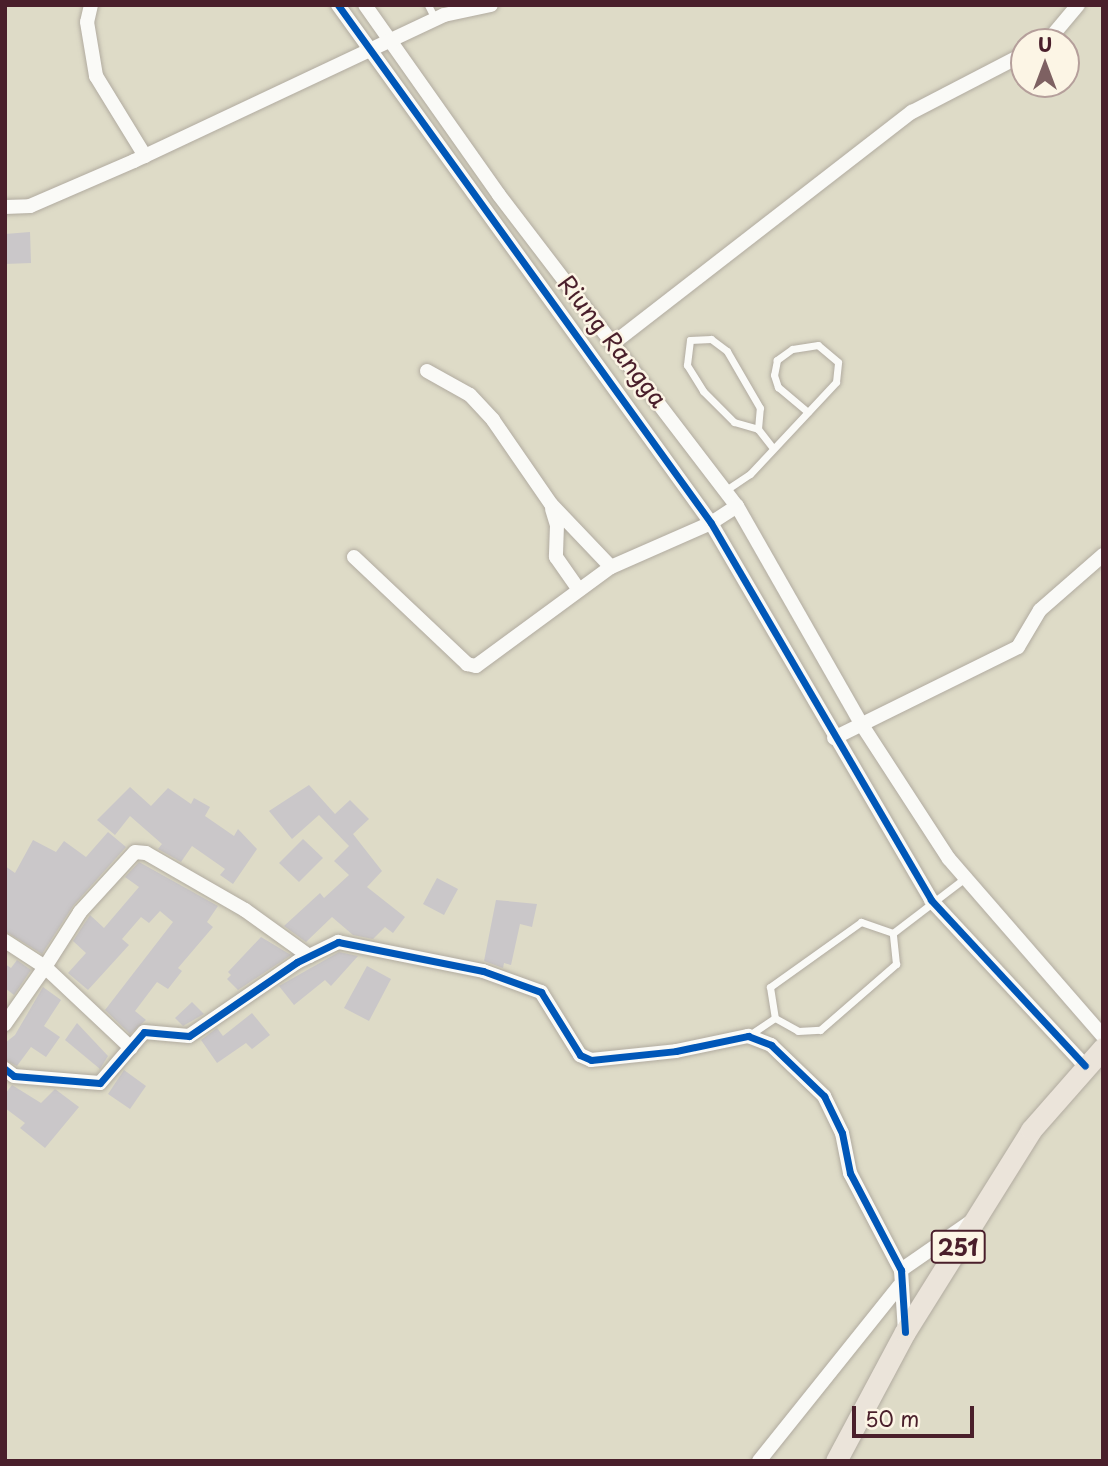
<!DOCTYPE html>
<html>
<head>
<meta charset="utf-8">
<style>
	body { margin:0 }
	#map { position:relative; width:1108px; height:1466px; overflow:hidden; background:#dedbc7; font-family:"Playpen Sans",sans-serif }
	div>[style] { position:absolute }
	.building>* { inset:0; background:#cac7c9 }
	.roads { filter:drop-shadow(0 0 2px #b1aba0) drop-shadow(0 0 2px #b1aba0) }
	.lane>* { height:7px; margin:-3.5px; padding:0 3.5px; transform-origin:3.5px; border-radius:3.5px; background:#fafaf7 }
	.street>* { height:14px; margin:-7px; padding:0 7px; transform-origin:7px; border-radius:7px; background:#fafaf7 }
	.primary>* { height:21px; margin:-10.5px; padding:0 10.5px; transform-origin:10.5px; border-radius:10.5px; background:#ebe4da }
	.cycleway>* { height:7px; margin:-3.5px; padding:0 3.5px; transform-origin:3.5px; border-radius:3.5px; background:#0057b8 }
	span { translate:-50% -50%; white-space:nowrap; text-align:center; line-height:1.15; -webkit-text-stroke:5px #fcf5e5; paint-order:stroke }
	.shield-label span { padding:2px 5px; background:#fcf5e5; border:2px solid; border-radius:5px; -webkit-text-stroke-width:0 }
	.shield-label { font-size:23px; color:#4a1f2b; font-weight:700 }
	.street-label { font-size:24px; color:#4a1f2b }
	.frame { position:absolute; inset:0; border:7px solid #4a1f2b; pointer-events:none }
	.north { position:absolute; left:1010px; top:28px; width:70px; height:70px; box-sizing:border-box; background:#fcf5e5; border:2px solid #b59f9b; border-radius:50%; rotate:0deg; font-size:19px; font-weight:700; line-height:28px; text-align:center; color:#4a1f2b }
	.north::after { content:''; display:block; margin:auto; width:24px; height:32px; background:#7e6162; clip-path:polygon(50% 0,100% 100%,50% 72%,0 100%) }
	.scale { position:absolute; left:852px; top:1406px; width:122px; height:32px; box-sizing:border-box; border:4px solid #4a1f2b; border-top:0; padding-left:9px; font-size:21px; line-height:24px; white-space:nowrap; color:#4a1f2b; -webkit-text-stroke:5px #fcf5e5; paint-order:stroke }
</style>
</head>
<body>
<div id="map">
	<div class="building">
		<i style="clip-path:polygon(30px 232px,31px 263px,5px 264px,5px 234px)"></i>
		<i style="clip-path:polygon(309px 785px,335px 814px,350px 800px,369px 819px,353px 834px,382px 871px,367px 887px,405px 917px,393px 933px,385px 927px,373px 939px,353px 935px,332px 917px,306px 942px,284px 926px,320px 893px,324px 898px,349px 875px,334px 861px,349px 846px,319px 815px,292px 839px,269px 811px)"></i>
		<i style="clip-path:polygon(130px 787px,151px 806px,168px 788px,191px 804px,194px 798px,210px 807px,205px 816px,234px 836px,238px 829px,257px 849px,233px 884px,220px 875px,225px 869px,192px 846px,181px 862px,158px 849px,162px 844px,130px 816px,115px 835px,97px 820px)"></i>
		<i style="clip-path:polygon(108px 832px,126px 847px,73px 906px,42px 954px,5px 931px,5px 866px,15px 873px,33px 840px,56px 852px,64px 841px,86px 857px)"></i>
		<i style="clip-path:polygon(303px 839px,323px 858px,299px 882px,279px 863px)"></i>
		<i style="clip-path:polygon(139px 862px,218px 906px,207px 922px,213px 927px,178px 968px,182px 971px,168px 989px,157px 982px,135px 1011px,146px 1020px,130px 1034px,105px 1010px,173px 922px,160px 911px,149px 923px,141px 917px,122px 939px,129px 945px,88px 990px,68px 973px,86px 953px,73px 941px,90px 915px,104px 928px,139px 887px,125px 877px)"></i>
		<i style="clip-path:polygon(437px 878px,458px 889px,444px 915px,423px 904px)"></i>
		<i style="clip-path:polygon(496px 900px,537px 904px,532px 927px,520px 924px,511px 965px,504px 963px,503px 968px,484px 961px)"></i>
		<i style="clip-path:polygon(261px 937px,291px 955px,238px 990px,227px 979px,231px 975px,228px 972px)"></i>
		<i style="clip-path:polygon(339px 952px,358px 956px,331px 986px,325px 980px,294px 1005px,279px 986px)"></i>
		<i style="clip-path:polygon(17px 960px,31px 970px,14px 995px,5px 988px,5px 964px,11px 968px)"></i>
		<i style="clip-path:polygon(367px 966px,391px 979px,369px 1021px,344px 1008px)"></i>
		<i style="clip-path:polygon(43px 987px,61px 1000px,44px 1026px,60px 1037px,46px 1057px,31px 1047px,17px 1066px,5px 1060px,5px 1043px,15px 1035px)"></i>
		<i style="clip-path:polygon(192px 1002px,204px 1014px,183px 1026px,175px 1018px)"></i>
		<i style="clip-path:polygon(252px 1013px,270px 1035px,252px 1049px,246px 1043px,217px 1063px,201px 1040px,217px 1028px,223px 1036px)"></i>
		<i style="clip-path:polygon(77px 1023px,108px 1056px,100px 1069px,65px 1040px)"></i>
		<i style="clip-path:polygon(124px 1070px,146px 1086px,130px 1109px,108px 1094px)"></i>
		<i style="clip-path:polygon(12px 1085px,41px 1103px,55px 1089px,79px 1107px,45px 1148px,20px 1128px,25px 1123px,5px 1108px,5px 1094px)"></i>
	</div>
	<div class="roads">
		<div class="lane">
			<i style="left:428px;top:5px;width:16px;rotate:63deg"></i>
			<i style="left:758px;top:429px;width:21px;rotate:-85deg"></i>
			<i style="left:760px;top:408px;width:66px;rotate:-120.1deg"></i>
			<i style="left:727px;top:351px;width:20px;rotate:-143deg"></i>
			<i style="left:711px;top:339px;width:21px;rotate:177deg"></i>
			<i style="left:690px;top:340px;width:25px;rotate:97deg"></i>
			<i style="left:687px;top:365px;width:31px;rotate:58deg"></i>
			<i style="left:703px;top:391px;width:44px;rotate:45deg"></i>
			<i style="left:734px;top:422px;width:25px;rotate:16deg"></i>
			<i style="left:758px;top:429px;width:24px;rotate:52deg"></i>
			<i style="left:726px;top:490px;width:29px;rotate:-34deg"></i>
			<i style="left:750px;top:474px;width:126px;rotate:-46.9deg"></i>
			<i style="left:836px;top:382px;width:20px;rotate:-84deg"></i>
			<i style="left:838px;top:362px;width:26px;rotate:-140deg"></i>
			<i style="left:818px;top:345px;width:26px;rotate:171deg"></i>
			<i style="left:792px;top:349px;width:19px;rotate:144deg"></i>
			<i style="left:777px;top:360px;width:15px;rotate:101deg"></i>
			<i style="left:774px;top:375px;width:13px;rotate:72deg"></i>
			<i style="left:778px;top:387px;width:39px;rotate:40deg"></i>
			<i style="left:893px;top:933px;width:34px;rotate:-161deg"></i>
			<i style="left:861px;top:922px;width:112px;rotate:144.5deg"></i>
			<i style="left:770px;top:987px;width:31px;rotate:81deg"></i>
			<i style="left:775px;top:1018px;width:26px;rotate:29deg"></i>
			<i style="left:798px;top:1031px;width:22px;rotate:-3deg"></i>
			<i style="left:820px;top:1030px;width:101px;rotate:-41deg"></i>
			<i style="left:896px;top:964px;width:31px;rotate:-96deg"></i>
			<i style="left:893px;top:933px;width:91px;rotate:-37.4deg"></i>
			<i style="left:748px;top:1036px;width:32px;rotate:-34deg"></i>
		</div>
		<div class="street">
			<i style="left:91px;top:5px;width:17px;rotate:103deg"></i>
			<i style="left:87px;top:22px;width:55px;rotate:80.5deg"></i>
			<i style="left:96px;top:76px;width:94px;rotate:58.5deg"></i>
			<i style="left:338px;top:5px;width:638px;rotate:54.24deg"></i>
			<i style="left:711px;top:523px;width:436px;rotate:59.7deg"></i>
			<i style="left:931px;top:900px;width:226px;rotate:47.1deg"></i>
			<i style="left:365px;top:5px;width:232px;rotate:54.8deg"></i>
			<i style="left:499px;top:195px;width:392px;rotate:52.6deg"></i>
			<i style="left:737px;top:506px;width:249px;rotate:60.3deg"></i>
			<i style="left:860px;top:722px;width:163px;rotate:57deg"></i>
			<i style="left:949px;top:859px;width:235px;rotate:49deg"></i>
			<i style="left:1047px;top:42px;width:48px;rotate:-50deg"></i>
			<i style="left:5px;top:207px;width:25px;rotate:-2deg"></i>
			<i style="left:30px;top:206px;width:113px;rotate:-23.4deg"></i>
			<i style="left:134px;top:161px;width:343px;rotate:-25.2deg"></i>
			<i style="left:444px;top:15px;width:48px;rotate:-12deg"></i>
			<i style="left:615px;top:342px;width:376px;rotate:-37.8deg"></i>
			<i style="left:912px;top:112px;width:126px;rotate:-27.4deg"></i>
			<i style="left:427px;top:371px;width:49px;rotate:29.2deg"></i>
			<i style="left:470px;top:395px;width:34px;rotate:47deg"></i>
			<i style="left:493px;top:420px;width:102px;rotate:55.4deg"></i>
			<i style="left:551px;top:504px;width:87px;rotate:46.4deg"></i>
			<i style="left:552px;top:509px;width:17px;rotate:73deg"></i>
			<i style="left:557px;top:525px;width:32px;rotate:92deg"></i>
			<i style="left:556px;top:557px;width:40px;rotate:55.1deg"></i>
			<i style="left:354px;top:557px;width:156px;rotate:43.4deg"></i>
			<i style="left:467px;top:664px;width:9px;rotate:13deg"></i>
			<i style="left:476px;top:666px;width:167px;rotate:-36.3deg"></i>
			<i style="left:611px;top:567px;width:109px;rotate:-23.7deg"></i>
			<i style="left:711px;top:523px;width:31px;rotate:-33deg"></i>
			<i style="left:834px;top:738px;width:205px;rotate:-26.3deg"></i>
			<i style="left:1018px;top:647px;width:43px;rotate:-59.3deg"></i>
			<i style="left:1040px;top:610px;width:84px;rotate:-41.1deg"></i>
			<i style="left:5px;top:941px;width:48px;rotate:33deg"></i>
			<i style="left:45px;top:967px;width:70px;rotate:125.1deg"></i>
			<i style="left:131px;top:1048px;width:118px;rotate:-136.7deg"></i>
			<i style="left:45px;top:967px;width:65px;rotate:-57.5deg"></i>
			<i style="left:80px;top:912px;width:81px;rotate:-47.5deg"></i>
			<i style="left:135px;top:852px;width:11px;rotate:5deg"></i>
			<i style="left:146px;top:853px;width:114px;rotate:29.9deg"></i>
			<i style="left:245px;top:910px;width:79px;rotate:35.7deg"></i>
			<i style="left:5px;top:1069px;width:11px;rotate:38deg"></i>
			<i style="left:14px;top:1076px;width:86px;rotate:4.7deg"></i>
			<i style="left:100px;top:1083px;width:67px;rotate:-49.2deg"></i>
			<i style="left:144px;top:1032px;width:45px;rotate:5.1deg"></i>
			<i style="left:189px;top:1036px;width:131px;rotate:-34.4deg"></i>
			<i style="left:297px;top:962px;width:46px;rotate:-26deg"></i>
			<i style="left:338px;top:942px;width:148px;rotate:11.3deg"></i>
			<i style="left:483px;top:971px;width:62px;rotate:19.9deg"></i>
			<i style="left:541px;top:992px;width:74px;rotate:58.2deg"></i>
			<i style="left:580px;top:1055px;width:12px;rotate:24deg"></i>
			<i style="left:591px;top:1060px;width:85px;rotate:-6deg"></i>
			<i style="left:676px;top:1051px;width:74px;rotate:-11.8deg"></i>
			<i style="left:748px;top:1036px;width:25px;rotate:21deg"></i>
			<i style="left:771px;top:1045px;width:74px;rotate:43.9deg"></i>
			<i style="left:824px;top:1096px;width:41px;rotate:64.1deg"></i>
			<i style="left:842px;top:1133px;width:41px;rotate:78.7deg"></i>
			<i style="left:850px;top:1173px;width:110px;rotate:62.3deg"></i>
			<i style="left:901px;top:1270px;width:62px;rotate:86.3deg"></i>
			<i style="left:901px;top:1270px;width:83px;rotate:-34.7deg"></i>
			<i style="left:759px;top:1461px;width:224px;rotate:-51.3deg"></i>
		</div>
		<div class="primary">
			<i style="left:836px;top:1461px;width:146px;rotate:-61.9deg"></i>
			<i style="left:905px;top:1332px;width:238px;rotate:-58deg"></i>
			<i style="left:1031px;top:1130px;width:109px;rotate:-48.7deg"></i>
		</div>
	</div>
	<div class="cycleway">
		<i style="left:338px;top:5px;width:638px;rotate:54.24deg"></i>
		<i style="left:711px;top:523px;width:436px;rotate:59.7deg"></i>
		<i style="left:931px;top:900px;width:226px;rotate:47.1deg"></i>
		<i style="left:5px;top:1069px;width:11px;rotate:38deg"></i>
		<i style="left:14px;top:1076px;width:86px;rotate:4.7deg"></i>
		<i style="left:100px;top:1083px;width:67px;rotate:-49.2deg"></i>
		<i style="left:144px;top:1032px;width:45px;rotate:5.1deg"></i>
		<i style="left:189px;top:1036px;width:131px;rotate:-34.4deg"></i>
		<i style="left:297px;top:962px;width:46px;rotate:-26deg"></i>
		<i style="left:338px;top:942px;width:148px;rotate:11.3deg"></i>
		<i style="left:483px;top:971px;width:62px;rotate:19.9deg"></i>
		<i style="left:541px;top:992px;width:74px;rotate:58.2deg"></i>
		<i style="left:580px;top:1055px;width:12px;rotate:24deg"></i>
		<i style="left:591px;top:1060px;width:85px;rotate:-6deg"></i>
		<i style="left:676px;top:1051px;width:74px;rotate:-11.8deg"></i>
		<i style="left:748px;top:1036px;width:25px;rotate:21deg"></i>
		<i style="left:771px;top:1045px;width:74px;rotate:43.9deg"></i>
		<i style="left:824px;top:1096px;width:41px;rotate:64.1deg"></i>
		<i style="left:842px;top:1133px;width:41px;rotate:78.7deg"></i>
		<i style="left:850px;top:1173px;width:110px;rotate:62.3deg"></i>
		<i style="left:901px;top:1270px;width:62px;rotate:86.3deg"></i>
	</div>
	<div class="shield-label">
		<span style="left:958px;top:1247px">251</span>
	</div>
	<div class="street-label">
		<span style="left:613px;top:341px;rotate:52deg">Riung Rangga</span>
	</div>
	<div class="frame"></div>
	<div class="north">U</div>
	<div class="scale">50 m</div>
</div>
</body>
</html>
